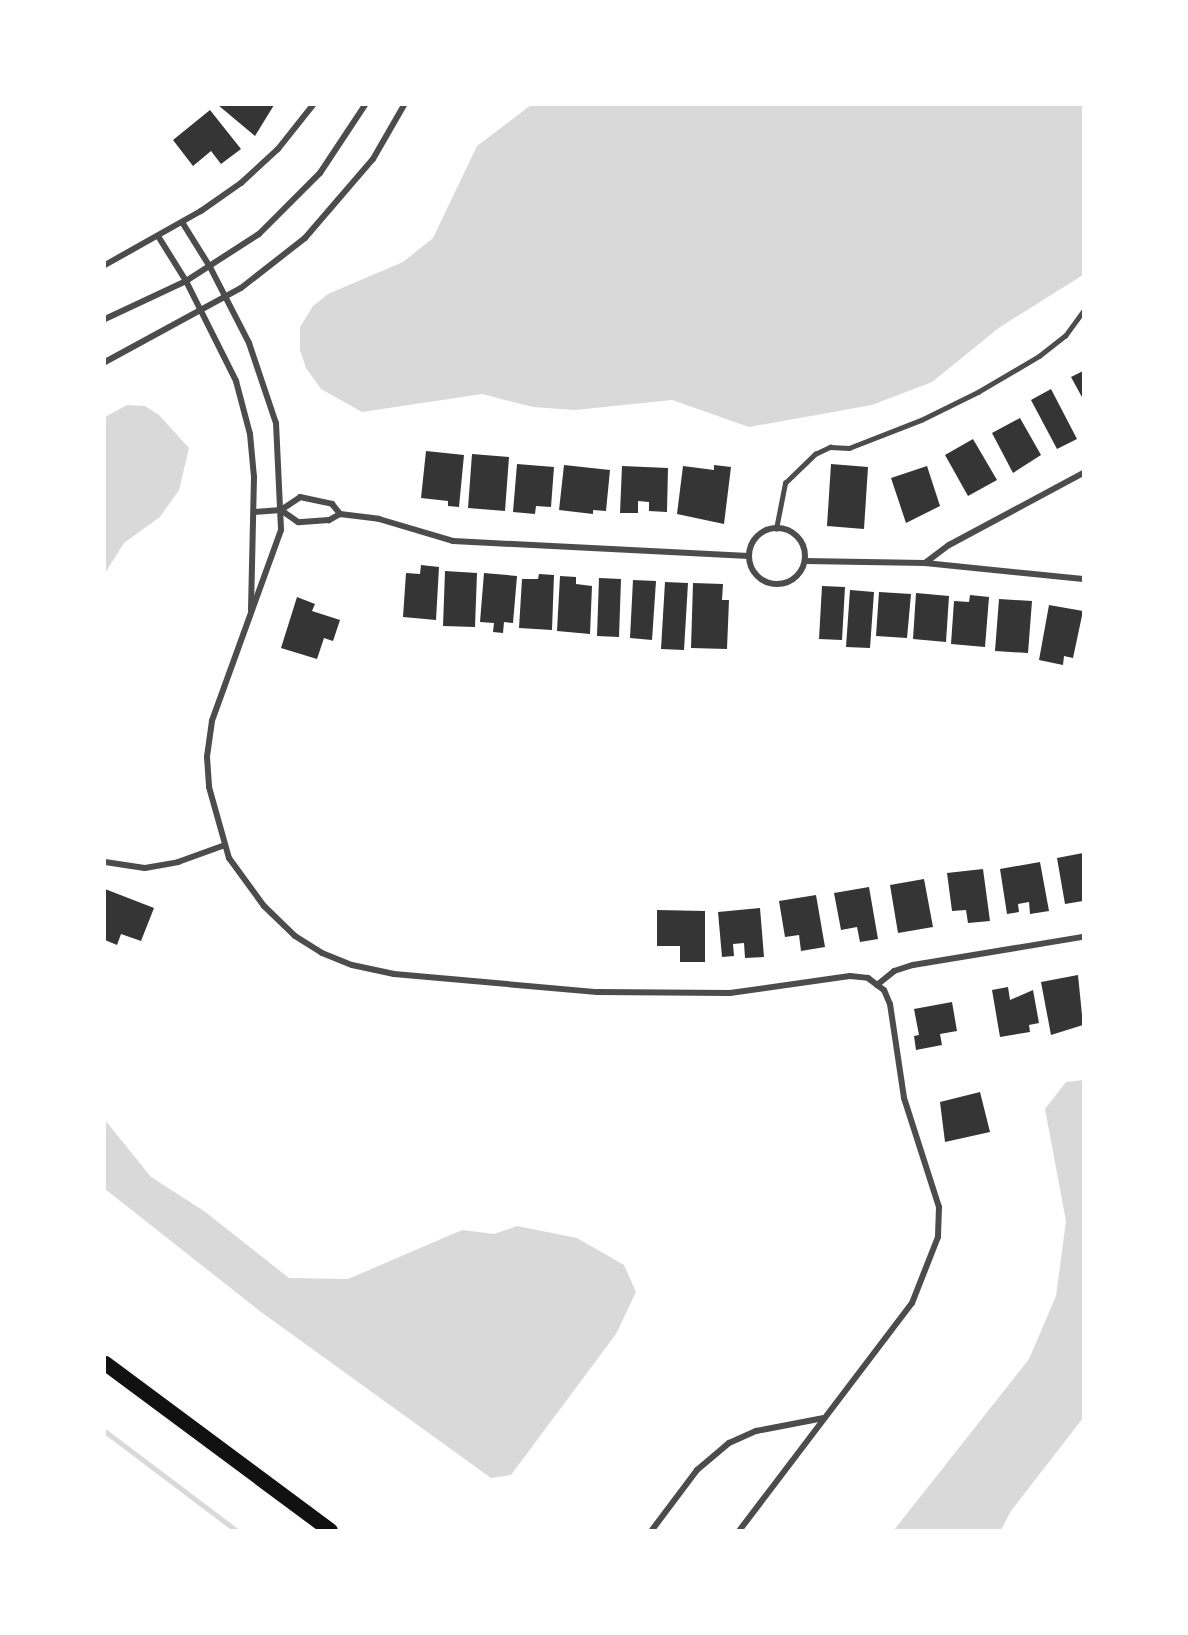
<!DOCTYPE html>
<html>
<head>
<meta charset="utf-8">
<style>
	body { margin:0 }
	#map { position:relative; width:1188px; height:1635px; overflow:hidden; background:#fff; font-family:"Archivo Narrow",sans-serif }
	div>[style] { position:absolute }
	.water>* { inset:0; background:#d9d9d9 }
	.stream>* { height:4.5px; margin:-2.25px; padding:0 2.25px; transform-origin:2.25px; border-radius:2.25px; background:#d9d9d9 }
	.building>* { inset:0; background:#353535 }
	.service>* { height:4.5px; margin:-2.25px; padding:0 2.25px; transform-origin:2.25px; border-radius:2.25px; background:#4c4c4c }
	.minor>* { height:6px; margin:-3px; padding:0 3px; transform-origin:3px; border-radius:3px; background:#4c4c4c }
	.minor>.ring { margin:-3px; padding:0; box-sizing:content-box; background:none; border:6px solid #4c4c4c; border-radius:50% }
	.primary>* { height:15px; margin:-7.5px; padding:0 7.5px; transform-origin:7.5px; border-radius:7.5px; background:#111 }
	span { translate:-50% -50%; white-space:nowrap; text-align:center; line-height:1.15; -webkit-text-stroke:4.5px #fff; paint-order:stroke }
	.frame { position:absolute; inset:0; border:106px solid #fff; pointer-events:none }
</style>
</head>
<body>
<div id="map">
	<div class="water">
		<i style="clip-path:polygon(531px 105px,1083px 105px,1083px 275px,1000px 327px,932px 382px,872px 405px,749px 427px,672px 400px,575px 410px,533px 407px,482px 394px,362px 412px,321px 389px,306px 368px,300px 350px,300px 327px,313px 306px,328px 294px,403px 262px,433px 238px,477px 146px)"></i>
		<i style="clip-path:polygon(127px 405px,145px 406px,159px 415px,189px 448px,179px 490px,160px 517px,124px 543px,105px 573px,105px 417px)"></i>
		<i style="clip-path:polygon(1083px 1080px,1083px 1418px,1011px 1511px,1001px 1530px,894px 1530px,1029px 1359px,1056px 1296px,1066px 1221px,1045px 1109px,1066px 1082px)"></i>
		<i style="clip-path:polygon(105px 1120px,151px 1177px,204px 1211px,289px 1278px,348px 1279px,462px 1230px,494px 1234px,517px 1226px,577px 1238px,624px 1265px,636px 1292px,616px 1334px,511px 1475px,491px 1478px,261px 1312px,105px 1189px)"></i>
	</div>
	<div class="stream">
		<i style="left:105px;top:1431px;width:164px;rotate:37.1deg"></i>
	</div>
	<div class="building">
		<i style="clip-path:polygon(218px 105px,274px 105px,255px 136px)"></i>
		<i style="clip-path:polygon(210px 110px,241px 149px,221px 164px,211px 151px,193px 166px,173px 140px)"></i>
		<i style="clip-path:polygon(1083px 371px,1083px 399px,1071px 377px)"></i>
		<i style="clip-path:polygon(1051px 389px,1077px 439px,1057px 449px,1031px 400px)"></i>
		<i style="clip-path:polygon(1020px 418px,1041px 455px,1013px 473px,992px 433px)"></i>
		<i style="clip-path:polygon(973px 439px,997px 480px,968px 496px,945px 455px)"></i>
		<i style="clip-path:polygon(426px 451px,464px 455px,459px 507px,448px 506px,448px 501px,421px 498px)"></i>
		<i style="clip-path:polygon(472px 454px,509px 457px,505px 511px,468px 508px)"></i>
		<i style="clip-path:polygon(517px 464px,554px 467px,551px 507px,536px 506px,535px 514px,513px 512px)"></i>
		<i style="clip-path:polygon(831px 464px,868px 467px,864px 529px,827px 526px)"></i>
		<i style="clip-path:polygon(564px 465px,610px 470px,606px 511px,593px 510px,593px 514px,559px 510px)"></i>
		<i style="clip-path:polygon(714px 465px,731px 467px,724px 524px,677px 514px,683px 466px,714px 470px)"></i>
		<i style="clip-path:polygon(622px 466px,668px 468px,667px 512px,649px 511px,649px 502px,638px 501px,638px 513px,620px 513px)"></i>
		<i style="clip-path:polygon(927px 466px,940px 506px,906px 523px,891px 478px)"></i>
		<i style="clip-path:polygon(421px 565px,439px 567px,436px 620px,403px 617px,406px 573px,420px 574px)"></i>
		<i style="clip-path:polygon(445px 571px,477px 573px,475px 627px,443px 626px)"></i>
		<i style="clip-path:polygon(484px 573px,517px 576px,513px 623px,504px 622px,503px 633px,493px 632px,494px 623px,480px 622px)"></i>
		<i style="clip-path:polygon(539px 574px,554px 575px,552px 630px,519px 628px,522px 579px,538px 579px)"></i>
		<i style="clip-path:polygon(560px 576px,576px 577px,576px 584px,592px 586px,590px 634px,557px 631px)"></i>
		<i style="clip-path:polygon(599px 578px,621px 579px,619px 637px,597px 636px)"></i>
		<i style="clip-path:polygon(633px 580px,656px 581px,652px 640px,630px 638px)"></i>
		<i style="clip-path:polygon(665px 582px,688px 583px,684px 650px,661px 649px)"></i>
		<i style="clip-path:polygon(693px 583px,723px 584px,722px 600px,729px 600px,727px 649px,691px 648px)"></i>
		<i style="clip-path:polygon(822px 586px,845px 587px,842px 640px,819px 639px)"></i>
		<i style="clip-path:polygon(850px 590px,874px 592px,870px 648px,846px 647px)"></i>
		<i style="clip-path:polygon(879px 592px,911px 594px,907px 638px,876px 636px)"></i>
		<i style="clip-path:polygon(916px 593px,949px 596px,946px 642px,913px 639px)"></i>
		<i style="clip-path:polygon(970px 595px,989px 597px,985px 647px,951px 644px,954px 601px,969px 602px)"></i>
		<i style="clip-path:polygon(297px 597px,315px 604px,312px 611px,340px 620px,333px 641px,324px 638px,317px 659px,281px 648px)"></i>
		<i style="clip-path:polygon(999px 599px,1032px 601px,1028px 653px,995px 651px)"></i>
		<i style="clip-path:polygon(1049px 605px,1083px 611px,1073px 658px,1064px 656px,1063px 665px,1039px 660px)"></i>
		<i style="clip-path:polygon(1083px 853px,1083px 901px,1065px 904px,1057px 858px)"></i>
		<i style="clip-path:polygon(1040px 862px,1049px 911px,1030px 914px,1029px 902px,1018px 904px,1019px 912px,1007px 914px,1000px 869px)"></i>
		<i style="clip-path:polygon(983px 869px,990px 921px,968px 923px,966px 910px,952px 911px,947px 873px)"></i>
		<i style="clip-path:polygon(924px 879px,933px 927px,898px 933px,890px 885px)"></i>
		<i style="clip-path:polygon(869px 887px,878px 939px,860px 942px,857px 927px,841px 930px,834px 893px)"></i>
		<i style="clip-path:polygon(105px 889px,154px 908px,141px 941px,121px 934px,117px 945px,105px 940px)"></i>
		<i style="clip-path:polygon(816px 895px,825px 947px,801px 951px,799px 935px,785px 937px,779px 901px)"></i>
		<i style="clip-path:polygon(760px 908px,764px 957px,745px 958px,744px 943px,733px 944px,734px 956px,722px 957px,718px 912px)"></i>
		<i style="clip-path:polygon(657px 910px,705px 911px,705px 962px,680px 962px,680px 946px,657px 946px)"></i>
		<i style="clip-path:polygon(1078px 975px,1083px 1025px,1051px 1035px,1041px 982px)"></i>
		<i style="clip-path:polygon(1008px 987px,1010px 1000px,1033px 990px,1039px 1023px,1029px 1025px,1030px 1032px,1000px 1037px,992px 990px)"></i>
		<i style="clip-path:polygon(952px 1002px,957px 1031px,940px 1034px,942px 1045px,916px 1050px,914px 1036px,919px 1035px,914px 1009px)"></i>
		<i style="clip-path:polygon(980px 1092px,990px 1132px,945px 1142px,940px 1102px)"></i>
	</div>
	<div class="service">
		<i style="left:776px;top:529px;width:47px;rotate:-78.9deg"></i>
		<i style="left:785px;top:483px;width:42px;rotate:-44deg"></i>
		<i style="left:815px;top:454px;width:17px;rotate:-25deg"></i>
		<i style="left:830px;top:447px;width:19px;rotate:3deg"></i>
		<i style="left:849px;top:448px;width:77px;rotate:-21.3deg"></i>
		<i style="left:921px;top:420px;width:64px;rotate:-26.2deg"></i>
		<i style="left:978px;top:392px;width:71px;rotate:-30.5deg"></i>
		<i style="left:1039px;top:356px;width:33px;rotate:-38deg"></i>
		<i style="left:1065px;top:336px;width:31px;rotate:-54deg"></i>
	</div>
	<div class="minor">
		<i style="left:182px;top:222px;width:53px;rotate:58.1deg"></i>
		<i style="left:210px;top:267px;width:85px;rotate:62.8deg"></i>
		<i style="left:249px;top:343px;width:84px;rotate:71.4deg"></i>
		<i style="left:276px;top:423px;width:107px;rotate:87.3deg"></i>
		<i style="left:281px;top:530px;width:203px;rotate:109.9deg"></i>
		<i style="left:212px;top:721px;width:36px;rotate:98deg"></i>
		<i style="left:207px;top:757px;width:30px;rotate:86deg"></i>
		<i style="left:209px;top:787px;width:74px;rotate:74.3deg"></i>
		<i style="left:229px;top:858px;width:59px;rotate:53.9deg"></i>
		<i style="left:264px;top:906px;width:43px;rotate:44.1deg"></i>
		<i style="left:295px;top:936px;width:32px;rotate:32deg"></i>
		<i style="left:322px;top:953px;width:32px;rotate:22deg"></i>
		<i style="left:352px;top:965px;width:43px;rotate:12.1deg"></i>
		<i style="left:394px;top:974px;width:204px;rotate:5.1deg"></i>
		<i style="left:597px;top:992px;width:133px;rotate:0.4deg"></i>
		<i style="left:730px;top:993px;width:121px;rotate:-8.1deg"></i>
		<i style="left:850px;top:976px;width:18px;rotate:6deg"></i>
		<i style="left:868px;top:978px;width:20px;rotate:37deg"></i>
		<i style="left:884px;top:990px;width:15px;rotate:67deg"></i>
		<i style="left:890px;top:1004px;width:95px;rotate:81.5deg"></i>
		<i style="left:904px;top:1098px;width:114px;rotate:72.2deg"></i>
		<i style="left:939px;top:1207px;width:30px;rotate:92deg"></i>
		<i style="left:938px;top:1237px;width:71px;rotate:111.5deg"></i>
		<i style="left:912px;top:1303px;width:285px;rotate:127.2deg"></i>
		<i style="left:158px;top:236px;width:53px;rotate:58.1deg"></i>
		<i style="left:186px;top:281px;width:112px;rotate:63.4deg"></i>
		<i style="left:236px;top:381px;width:55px;rotate:75.2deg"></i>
		<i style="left:250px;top:434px;width:43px;rotate:84.7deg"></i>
		<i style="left:254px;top:477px;width:133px;rotate:91.3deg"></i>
		<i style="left:105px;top:265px;width:110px;rotate:-29.4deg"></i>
		<i style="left:201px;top:211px;width:49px;rotate:-35deg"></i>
		<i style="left:241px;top:183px;width:50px;rotate:-42.6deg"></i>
		<i style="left:278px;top:149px;width:56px;rotate:-51.5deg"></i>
		<i style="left:105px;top:319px;width:89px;rotate:-25.1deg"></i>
		<i style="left:186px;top:281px;width:87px;rotate:-32.8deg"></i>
		<i style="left:259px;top:234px;width:86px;rotate:-45deg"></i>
		<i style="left:320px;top:173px;width:82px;rotate:-56.5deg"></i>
		<i style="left:105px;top:362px;width:155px;rotate:-28.6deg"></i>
		<i style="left:241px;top:288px;width:81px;rotate:-38deg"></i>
		<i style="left:305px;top:238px;width:104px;rotate:-49.3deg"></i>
		<i style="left:373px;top:159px;width:62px;rotate:-60.1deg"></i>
		<i style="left:254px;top:512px;width:27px;rotate:-4deg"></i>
		<i style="left:281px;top:510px;width:23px;rotate:-34deg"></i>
		<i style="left:300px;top:497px;width:33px;rotate:12deg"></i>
		<i style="left:332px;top:504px;width:13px;rotate:51deg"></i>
		<i style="left:340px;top:514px;width:13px;rotate:151deg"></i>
		<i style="left:329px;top:520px;width:31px;rotate:176deg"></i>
		<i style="left:298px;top:522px;width:21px;rotate:-145deg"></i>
		<i style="left:340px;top:514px;width:39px;rotate:7deg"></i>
		<i style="left:379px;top:519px;width:77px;rotate:16.6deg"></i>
		<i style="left:453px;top:541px;width:296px;rotate:2.9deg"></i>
		<i class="ring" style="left:749px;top:528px;width:50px;height:50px"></i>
		<i style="left:805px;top:561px;width:120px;rotate:1deg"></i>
		<i style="left:925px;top:563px;width:159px;rotate:5.8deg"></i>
		<i style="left:925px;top:563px;width:30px;rotate:-37deg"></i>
		<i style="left:949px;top:545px;width:152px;rotate:-28.2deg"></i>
		<i style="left:105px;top:862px;width:40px;rotate:8.5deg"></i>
		<i style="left:145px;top:868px;width:34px;rotate:-10deg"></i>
		<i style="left:178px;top:862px;width:50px;rotate:-19.9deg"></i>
		<i style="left:877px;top:985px;width:22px;rotate:-39deg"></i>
		<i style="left:894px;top:971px;width:20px;rotate:-18deg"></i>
		<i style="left:913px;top:965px;width:172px;rotate:-9.4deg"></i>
		<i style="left:652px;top:1530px;width:75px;rotate:-53.1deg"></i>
		<i style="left:697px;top:1470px;width:42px;rotate:-40.2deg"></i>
		<i style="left:729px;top:1443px;width:30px;rotate:-24deg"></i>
		<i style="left:756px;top:1431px;width:69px;rotate:-10.8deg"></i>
	</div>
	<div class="primary">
		<i style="left:105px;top:1363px;width:280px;rotate:36.6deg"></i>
	</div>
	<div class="frame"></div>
</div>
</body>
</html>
